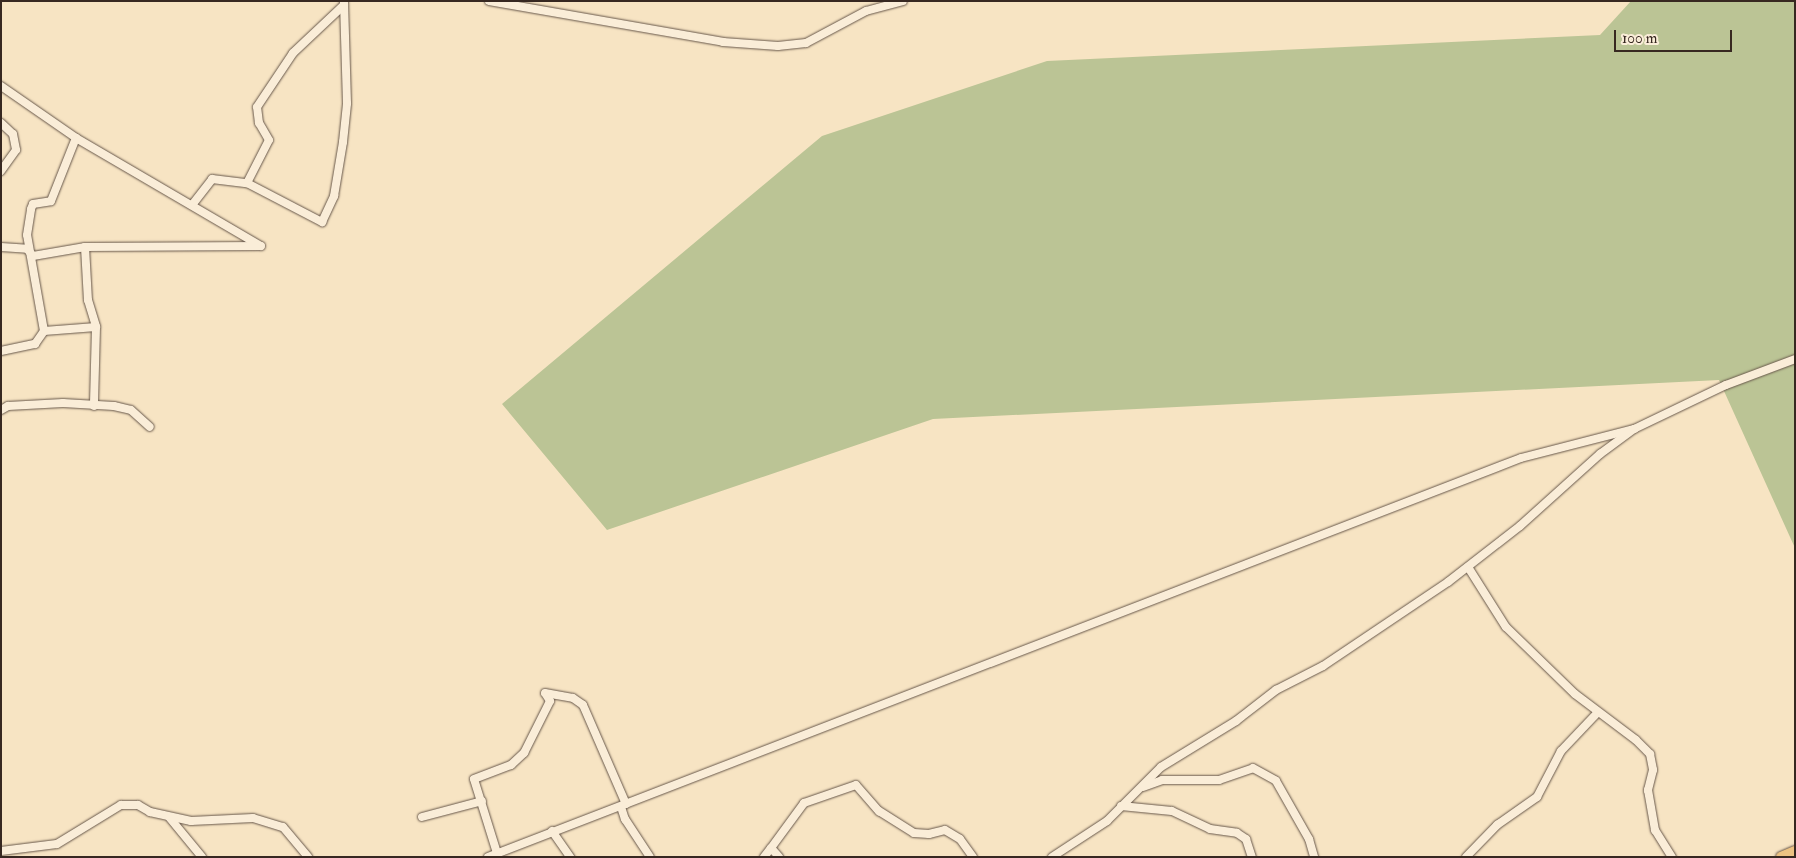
<!DOCTYPE html>
<html>
<head>
<meta charset="utf-8">
<style>
	body { margin:0 }
	#map { position:relative; width:1796px; height:858px; overflow:hidden; background:#f7e4c3; font-family:"IM FELL Double Pica",serif }
	div>[style] { position:absolute }
	.green>* { inset:0; background:#bbc495 }
	.roads { filter:drop-shadow(0 0 1px #67574a) drop-shadow(0 0 1px #67574a) }
	.minor>* { height:8px; margin:-4px; padding:0 4px; transform-origin:4px; border-radius:4px; background:#faedd8 }
	.major>* { height:10px; margin:-5px; padding:0 5px; transform-origin:5px; border-radius:5px; background:#ecc282 }
	span { translate:-50% -50%; white-space:nowrap; text-align:center; line-height:1.15; -webkit-text-stroke:4.5px #faedd8; paint-order:stroke }
	.frame { position:absolute; inset:0; border:2px solid #372821; pointer-events:none }
	.scale { position:absolute; left:1614px; top:30px; width:118px; height:22px; box-sizing:border-box; border:2px solid #372821; border-top:0; padding-left:6px; font-size:15px; line-height:18px; white-space:nowrap; color:#372821; -webkit-text-stroke:4px #faedd8; paint-order:stroke }
</style>
</head>
<body>
<div id="map">
	<div class="green">
		<i style="clip-path:polygon(1631px 1px,1795px 1px,1795px 548px,1719px 380px,933px 419px,607px 530px,502px 404px,822px 136px,1047px 61px,1600px 35px)"></i>
	</div>
	<div class="roads">
		<div class="minor">
			<i style="left:489px;top:1px;width:238px;rotate:9.9deg"></i>
			<i style="left:723px;top:42px;width:55px;rotate:4.2deg"></i>
			<i style="left:778px;top:46px;width:28px;rotate:-6deg"></i>
			<i style="left:806px;top:43px;width:68px;rotate:-28.1deg"></i>
			<i style="left:866px;top:11px;width:38px;rotate:-15deg"></i>
			<i style="left:1px;top:86px;width:91px;rotate:34.7deg"></i>
			<i style="left:76px;top:138px;width:214px;rotate:30.3deg"></i>
			<i style="left:1px;top:123px;width:16px;rotate:43deg"></i>
			<i style="left:13px;top:134px;width:16px;rotate:79deg"></i>
			<i style="left:16px;top:150px;width:26px;rotate:126deg"></i>
			<i style="left:247px;top:183px;width:85px;rotate:27.5deg"></i>
			<i style="left:322px;top:222px;width:29px;rotate:-65deg"></i>
			<i style="left:334px;top:196px;width:55px;rotate:-80.5deg"></i>
			<i style="left:343px;top:142px;width:39px;rotate:-84deg"></i>
			<i style="left:347px;top:103px;width:102px;rotate:-91.7deg"></i>
			<i style="left:192px;top:205px;width:33px;rotate:-52deg"></i>
			<i style="left:212px;top:179px;width:35px;rotate:7deg"></i>
			<i style="left:247px;top:183px;width:48px;rotate:-62.9deg"></i>
			<i style="left:269px;top:140px;width:20px;rotate:-120deg"></i>
			<i style="left:259px;top:123px;width:16px;rotate:-97deg"></i>
			<i style="left:257px;top:107px;width:65px;rotate:-56.3deg"></i>
			<i style="left:293px;top:53px;width:70px;rotate:-43.3deg"></i>
			<i style="left:1px;top:247px;width:26px;rotate:4deg"></i>
			<i style="left:27px;top:249px;width:9px;rotate:49deg"></i>
			<i style="left:33px;top:256px;width:53px;rotate:-9.8deg"></i>
			<i style="left:85px;top:247px;width:176px;rotate:-0.3deg"></i>
			<i style="left:85px;top:247px;width:53px;rotate:86.8deg"></i>
			<i style="left:88px;top:300px;width:28px;rotate:73deg"></i>
			<i style="left:96px;top:327px;width:79px;rotate:91.5deg"></i>
			<i style="left:44px;top:331px;width:52px;rotate:-4.4deg"></i>
			<i style="left:1px;top:351px;width:35px;rotate:-12deg"></i>
			<i style="left:35px;top:344px;width:16px;rotate:-55deg"></i>
			<i style="left:44px;top:331px;width:97px;rotate:-100deg"></i>
			<i style="left:27px;top:235px;width:26px;rotate:-81deg"></i>
			<i style="left:31px;top:209px;width:5px;rotate:-68deg"></i>
			<i style="left:33px;top:204px;width:18px;rotate:-9deg"></i>
			<i style="left:51px;top:201px;width:68px;rotate:-68.4deg"></i>
			<i style="left:1px;top:410px;width:8px;rotate:-30deg"></i>
			<i style="left:8px;top:406px;width:55px;rotate:-3.1deg"></i>
			<i style="left:63px;top:403px;width:51px;rotate:3.4deg"></i>
			<i style="left:114px;top:406px;width:17px;rotate:13deg"></i>
			<i style="left:131px;top:410px;width:25px;rotate:42deg"></i>
			<i style="left:1468px;top:567px;width:71px;rotate:57.7deg"></i>
			<i style="left:1506px;top:627px;width:96px;rotate:44.2deg"></i>
			<i style="left:1575px;top:694px;width:76px;rotate:37deg"></i>
			<i style="left:1636px;top:740px;width:20px;rotate:45deg"></i>
			<i style="left:1650px;top:754px;width:16px;rotate:79deg"></i>
			<i style="left:1653px;top:770px;width:21px;rotate:104deg"></i>
			<i style="left:1648px;top:790px;width:41px;rotate:80.1deg"></i>
			<i style="left:1655px;top:830px;width:32px;rotate:58deg"></i>
			<i style="left:1143px;top:787px;width:20px;rotate:-20deg"></i>
			<i style="left:1162px;top:780px;width:57px"></i>
			<i style="left:1219px;top:780px;width:36px;rotate:-19deg"></i>
			<i style="left:1253px;top:768px;width:26px;rotate:29deg"></i>
			<i style="left:1276px;top:781px;width:67px;rotate:60.4deg"></i>
			<i style="left:1309px;top:839px;width:19px;rotate:74deg"></i>
			<i style="left:1121px;top:806px;width:51px;rotate:5.6deg"></i>
			<i style="left:1172px;top:811px;width:42px;rotate:25.3deg"></i>
			<i style="left:1210px;top:829px;width:27px;rotate:8deg"></i>
			<i style="left:1237px;top:833px;width:11px;rotate:34deg"></i>
			<i style="left:1246px;top:839px;width:19px;rotate:72deg"></i>
			<i style="left:621px;top:807px;width:13px;rotate:72deg"></i>
			<i style="left:625px;top:819px;width:45px;rotate:56.7deg"></i>
			<i style="left:169px;top:817px;width:52px;rotate:50.5deg"></i>
			<i style="left:422px;top:817px;width:62px;rotate:-14.9deg"></i>
			<i style="left:552px;top:831px;width:32px;rotate:55deg"></i>
			<i style="left:771px;top:848px;width:56px;rotate:-53.7deg"></i>
			<i style="left:804px;top:803px;width:55px;rotate:-19.1deg"></i>
			<i style="left:856px;top:785px;width:35px;rotate:49deg"></i>
			<i style="left:879px;top:811px;width:41px;rotate:32.2deg"></i>
			<i style="left:914px;top:833px;width:15px;rotate:4deg"></i>
			<i style="left:929px;top:834px;width:16px;rotate:-14deg"></i>
			<i style="left:945px;top:830px;width:17px;rotate:31deg"></i>
			<i style="left:960px;top:839px;width:22px;rotate:54deg"></i>
			<i style="left:1px;top:851px;width:56px;rotate:-7.1deg"></i>
			<i style="left:57px;top:844px;width:75px;rotate:-31.4deg"></i>
			<i style="left:121px;top:805px;width:17px"></i>
			<i style="left:138px;top:805px;width:14px;rotate:30deg"></i>
			<i style="left:150px;top:812px;width:42px;rotate:12.4deg"></i>
			<i style="left:191px;top:821px;width:62px;rotate:-2.8deg"></i>
			<i style="left:253px;top:818px;width:31px;rotate:17deg"></i>
			<i style="left:283px;top:827px;width:39px;rotate:50deg"></i>
			<i style="left:497px;top:853px;width:77px;rotate:-107.3deg"></i>
			<i style="left:474px;top:779px;width:40px;rotate:-21deg"></i>
			<i style="left:511px;top:765px;width:18px;rotate:-43deg"></i>
			<i style="left:524px;top:753px;width:58px;rotate:-63.4deg"></i>
			<i style="left:550px;top:701px;width:9px;rotate:-122deg"></i>
			<i style="left:545px;top:693px;width:28px;rotate:10deg"></i>
			<i style="left:573px;top:698px;width:12px;rotate:35deg"></i>
			<i style="left:583px;top:705px;width:108px;rotate:66.5deg"></i>
			<i style="left:488px;top:857px;width:1107px;rotate:-21.12deg"></i>
			<i style="left:1521px;top:458px;width:117px;rotate:-14.4deg"></i>
			<i style="left:764px;top:857px;width:11px;rotate:-52deg"></i>
			<i style="left:771px;top:848px;width:12px;rotate:48deg"></i>
			<i style="left:1052px;top:857px;width:66px;rotate:-33.2deg"></i>
			<i style="left:1107px;top:821px;width:76px;rotate:-45deg"></i>
			<i style="left:1161px;top:767px;width:88px;rotate:-31.5deg"></i>
			<i style="left:1236px;top:721px;width:51px;rotate:-37.8deg"></i>
			<i style="left:1276px;top:690px;width:53px;rotate:-27.1deg"></i>
			<i style="left:1323px;top:666px;width:151px;rotate:-33.9deg"></i>
			<i style="left:1448px;top:582px;width:91px;rotate:-37.9deg"></i>
			<i style="left:1520px;top:526px;width:108px;rotate:-42deg"></i>
			<i style="left:1600px;top:454px;width:42px;rotate:-36.3deg"></i>
			<i style="left:1634px;top:429px;width:102px;rotate:-25.6deg"></i>
			<i style="left:1726px;top:385px;width:74px;rotate:-20.6deg"></i>
			<i style="left:1466px;top:857px;width:45px;rotate:-45.9deg"></i>
			<i style="left:1497px;top:825px;width:49px;rotate:-35deg"></i>
			<i style="left:1537px;top:797px;width:52px;rotate:-62.4deg"></i>
			<i style="left:1561px;top:751px;width:52px;rotate:-46.5deg"></i>
		</div>
		<div class="major">
			<i style="left:1781px;top:857px;width:15px;rotate:-23deg"></i>
		</div>
	</div>
	<div class="frame"></div>
	<div class="scale">100 m</div>
</div>
</body>
</html>
